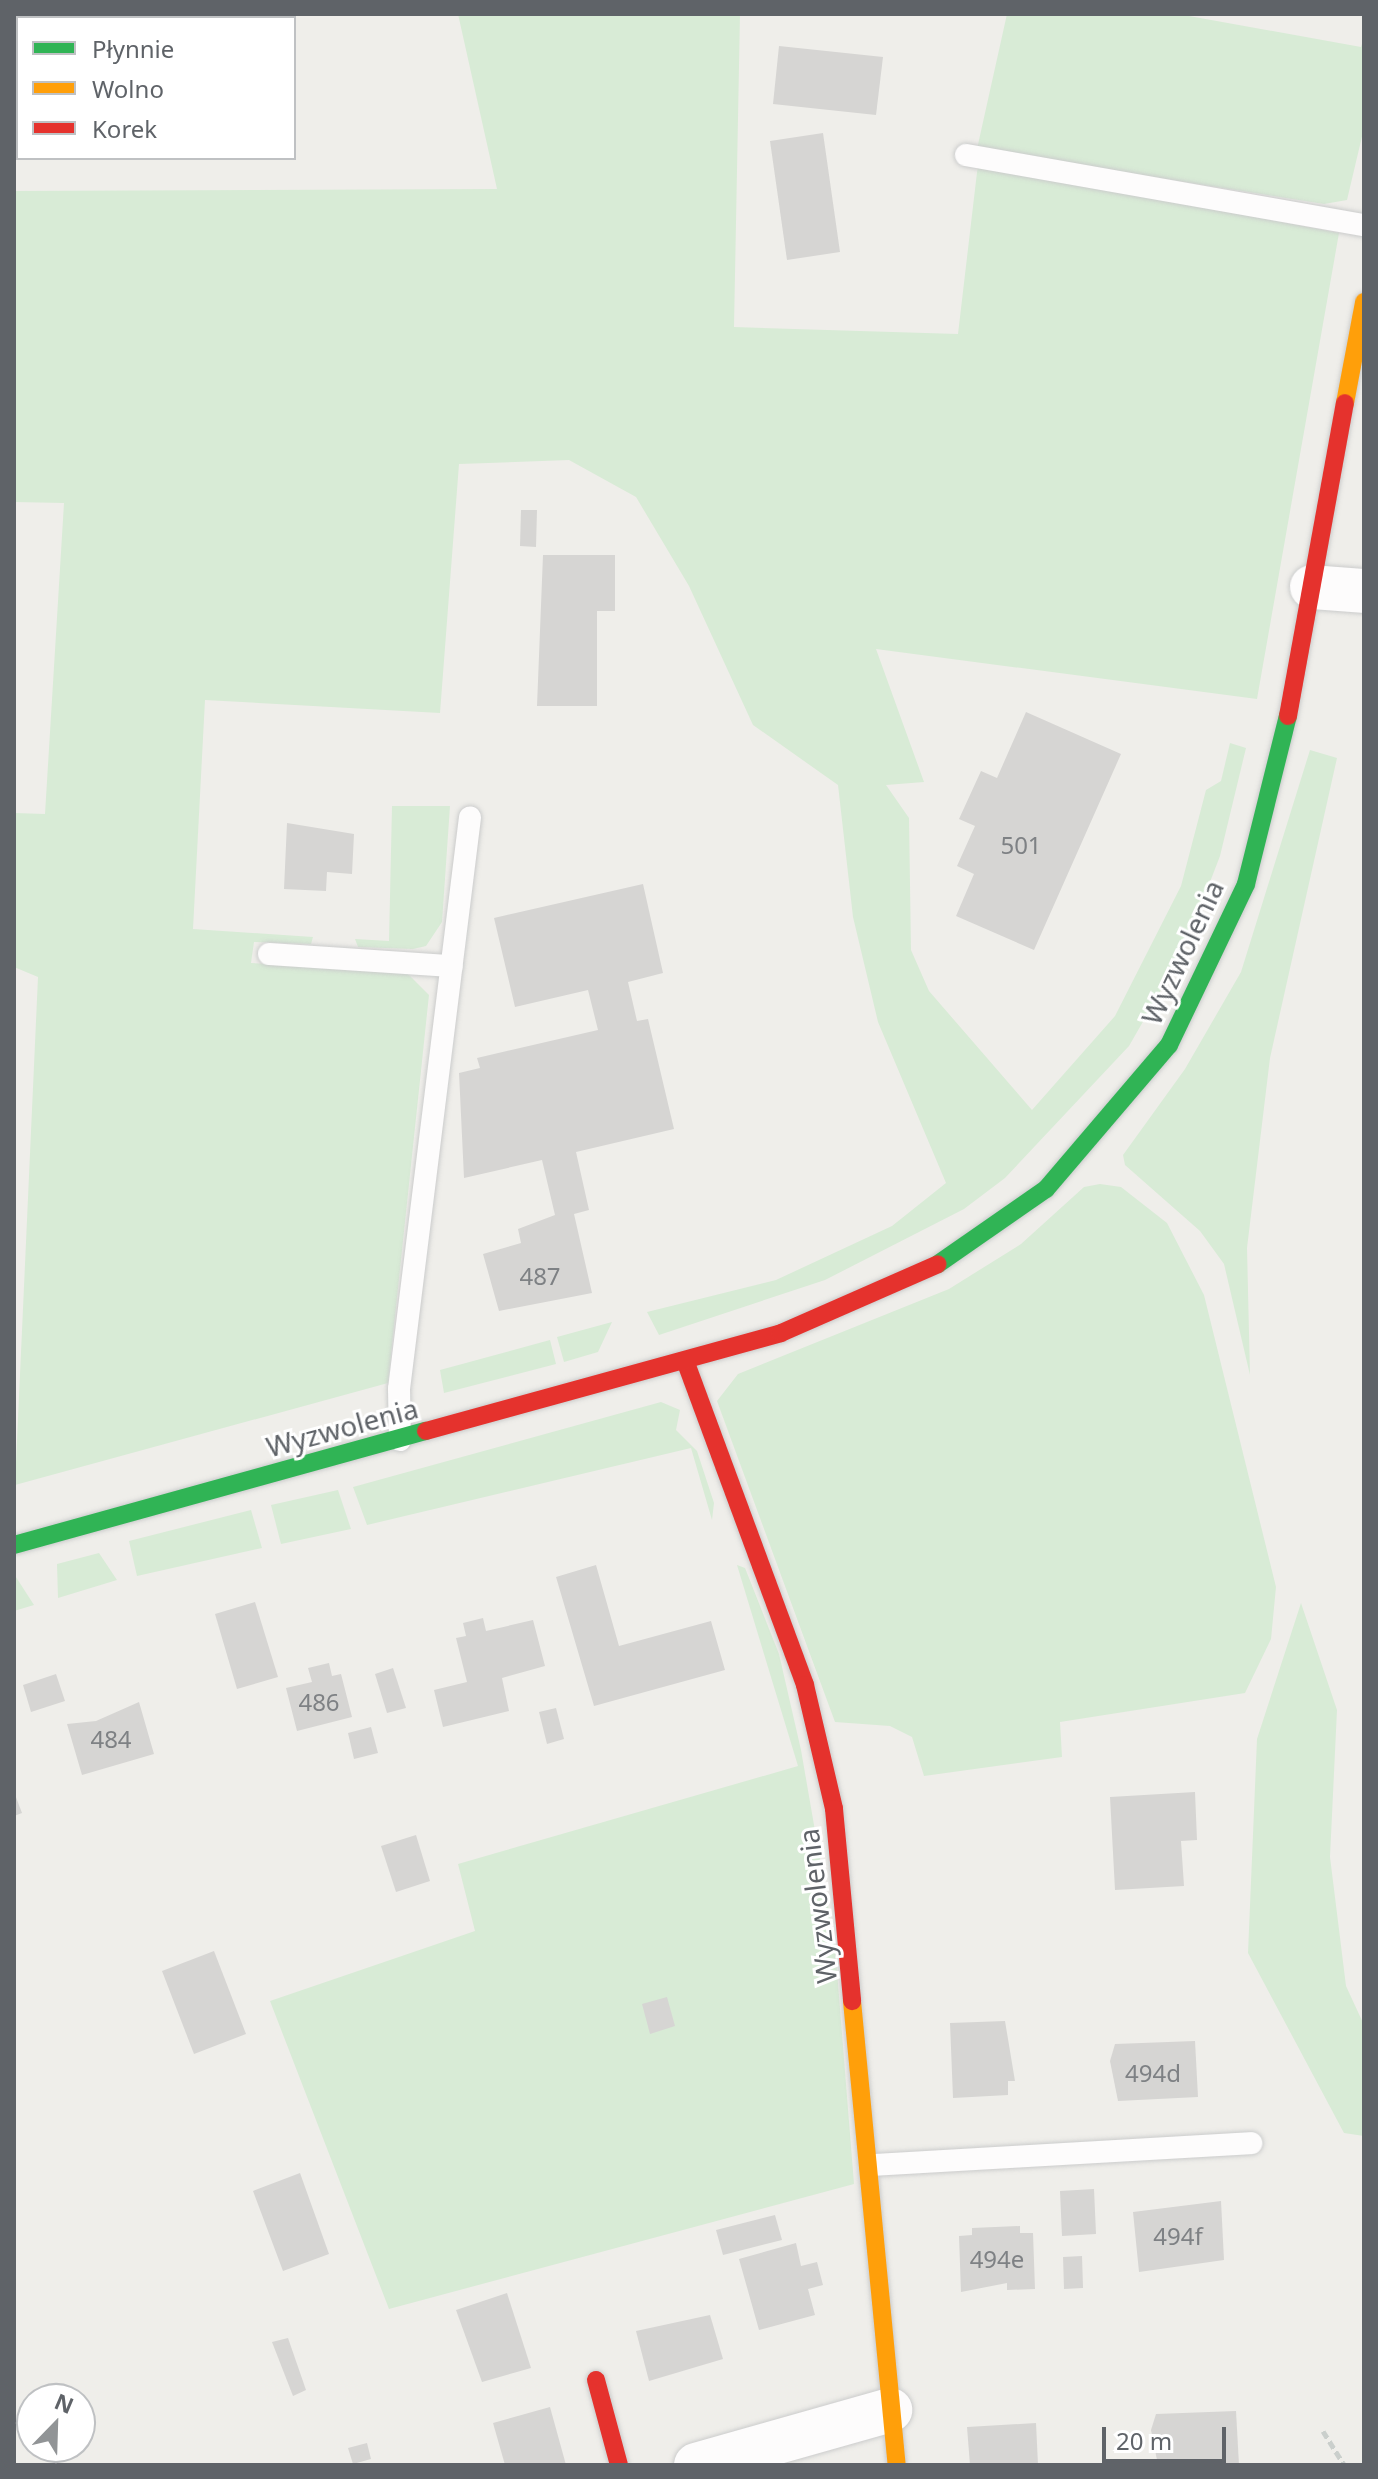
<!DOCTYPE html>
<html>
<head>
<meta charset="utf-8">
<style>
	body { margin:0 }
	#map { position:relative; width:1378px; height:2479px; overflow:hidden; background:#efeeea; font-family:"Noto Sans",sans-serif }
	div>[style] { position:absolute }
	.green>* { inset:0; background:#d8ebd6 }
	.building>* { inset:0; background:#d6d5d3 }
	.path>* { height:5px; margin-top:-2.5px; transform-origin:0; background:repeating-linear-gradient(90deg,#cacfcc 0 8px,transparent 0 12px) }
	.roads { filter:drop-shadow(0 0 2px #cbcccc) drop-shadow(0 0 2px #cbcccc) }
	.lane>* { height:22px; margin:-11px; padding:0 11px; transform-origin:11px; border-radius:11px; background:#fdfcfc }
	.street>* { height:44px; margin:-22px; padding:0 22px; transform-origin:22px; border-radius:22px; background:#fdfcfc }
	.fast>* { height:18px; margin:-9px; padding:0 9px; transform-origin:9px; border-radius:9px; background:#30b455 }
	.slow>* { height:18px; margin:-9px; padding:0 9px; transform-origin:9px; border-radius:9px; background:#ff9f0a }
	.jam>* { height:18px; margin:-9px; padding:0 9px; transform-origin:9px; border-radius:9px; background:#e5322d }
	span { translate:-50% -50%; white-space:nowrap; text-align:center; line-height:1.15; -webkit-text-stroke:6px #fff; paint-order:stroke }
	.number-label { font-size:24px; color:#7e8184 }
	.number-label span { -webkit-text-stroke-width:0 }
	.street-label { font-size:28px; color:#5f6368 }
	.frame { position:absolute; inset:0; border:16px solid #5f6368; pointer-events:none }
	.legend { position:absolute; left:16px; top:16px; width:280px; height:144px; box-sizing:border-box; background:#fff; border:2px solid #bfc1c3; margin:0; padding:10px 14px; list-style:none; font-size:24px; color:#5f6368 }
	.legend li { display:flex; align-items:center; gap:16px; height:40px }
	.legend b { width:40px; border:2px solid #bfc1c3 }
	.north { position:absolute; left:16px; top:2383px; width:80px; height:80px; box-sizing:border-box; background:#fff; border:2px solid #bfc1c3; border-radius:50%; rotate:23deg; font-size:22px; font-weight:700; line-height:32px; text-align:center; color:#5f6368 }
	.north::after { content:''; display:block; margin:auto; width:28px; height:36px; background:#919496; clip-path:polygon(50% 0,100% 100%,50% 72%,0 100%) }
	.scale { position:absolute; left:1102px; top:2427px; width:124px; height:36px; box-sizing:border-box; border:4px solid #5f6368; border-top:0; padding-left:10px; font-size:24px; line-height:28px; white-space:nowrap; color:#5f6368; -webkit-text-stroke:6px #fff; paint-order:stroke }
</style>
</head>
<body>
<div id="map">
	<div class="green">
		<i style="clip-path:polygon(458px 14px,740px 14px,734px 327px,958px 334px,978px 164px,1339px 233px,1257px 699px,876px 649px,924px 782px,886px 785px,909px 818px,911px 950px,929px 991px,1032px 1110px,1115px 1016px,1181px 886px,1206px 790px,1221px 781px,1230px 743px,1246px 748px,1220px 856px,1183px 952px,1129px 1046px,1005px 1178px,964px 1209px,825px 1280px,659px 1335px,647px 1312px,776px 1280px,892px 1226px,946px 1183px,878px 1022px,853px 917px,838px 785px,753px 725px,689px 586px,636px 497px,569px 460px,459px 464px,440px 713px,205px 700px,193px 929px,313px 937px,311px 944px,254px 942px,251px 963px,389px 969px,406px 972px,429px 995px,388px 1383px,15px 1485px,38px 977px,14px 967px,14px 813px,45px 814px,64px 503px,14px 502px,14px 191px,497px 189px)"></i>
		<i style="clip-path:polygon(1007px 14px,1178px 14px,1361px 47px,1364px 37px,1364px 128px,1347px 200px,1324px 204px,977px 149px)"></i>
		<i style="clip-path:polygon(1310px 750px,1337px 758px,1270px 1058px,1247px 1248px,1250px 1375px,1224px 1264px,1200px 1231px,1125px 1165px,1123px 1155px,1185px 1069px,1241px 972px)"></i>
		<i style="clip-path:polygon(392px 806px,450px 806px,442px 922px,426px 946px,413px 949px,358px 947px,355px 939px,389px 941px)"></i>
		<i style="clip-path:polygon(1100px 1184px,1121px 1187px,1167px 1223px,1204px 1295px,1276px 1587px,1271px 1639px,1245px 1693px,1060px 1722px,1062px 1757px,924px 1776px,912px 1737px,890px 1726px,835px 1722px,717px 1401px,738px 1374px,949px 1289px,1021px 1244px,1084px 1187px)"></i>
		<i style="clip-path:polygon(612px 1322px,598px 1352px,564px 1362px,557px 1337px)"></i>
		<i style="clip-path:polygon(550px 1340px,556px 1364px,444px 1393px,440px 1370px)"></i>
		<i style="clip-path:polygon(661px 1402px,680px 1410px,676px 1430px,697px 1451px,714px 1503px,712px 1520px,691px 1448px,367px 1525px,353px 1487px)"></i>
		<i style="clip-path:polygon(338px 1490px,351px 1529px,281px 1544px,271px 1505px)"></i>
		<i style="clip-path:polygon(251px 1510px,262px 1548px,137px 1576px,129px 1541px)"></i>
		<i style="clip-path:polygon(99px 1553px,117px 1580px,58px 1598px,57px 1564px)"></i>
		<i style="clip-path:polygon(737px 1565px,745px 1568px,779px 1654px,801px 1750px,835px 1946px,854px 2184px,389px 2309px,270px 2001px,475px 1931px,458px 1864px,798px 1766px)"></i>
		<i style="clip-path:polygon(14px 1574px,34px 1605px,14px 1611px)"></i>
		<i style="clip-path:polygon(1301px 1603px,1337px 1710px,1330px 1857px,1346px 1986px,1364px 2025px,1364px 2136px,1344px 2133px,1248px 1953px,1257px 1739px)"></i>
	</div>
	<div class="building">
		<i style="clip-path:polygon(779px 46px,883px 57px,876px 115px,773px 104px)"></i>
		<i style="clip-path:polygon(823px 133px,840px 252px,787px 260px,770px 141px)"></i>
		<i style="clip-path:polygon(521px 510px,537px 510px,536px 547px,520px 546px)"></i>
		<i style="clip-path:polygon(543px 555px,615px 555px,615px 611px,597px 611px,597px 706px,537px 706px)"></i>
		<i style="clip-path:polygon(1026px 712px,1121px 754px,1034px 950px,956px 916px,974px 874px,957px 866px,975px 826px,959px 819px,981px 771px,997px 778px)"></i>
		<i style="clip-path:polygon(287px 823px,354px 834px,352px 874px,327px 872px,326px 891px,284px 889px)"></i>
		<i style="clip-path:polygon(643px 884px,663px 973px,628px 982px,637px 1021px,648px 1019px,674px 1129px,576px 1152px,589px 1210px,574px 1214px,592px 1293px,499px 1311px,483px 1254px,521px 1243px,518px 1229px,555px 1215px,542px 1160px,464px 1178px,459px 1073px,480px 1068px,477px 1058px,598px 1030px,588px 990px,515px 1007px,494px 918px)"></i>
		<i style="clip-path:polygon(596px 1565px,619px 1646px,711px 1621px,725px 1670px,594px 1706px,556px 1577px)"></i>
		<i style="clip-path:polygon(255px 1602px,278px 1677px,237px 1689px,215px 1614px)"></i>
		<i style="clip-path:polygon(483px 1618px,486px 1631px,533px 1620px,545px 1666px,502px 1678px,509px 1711px,443px 1727px,434px 1690px,467px 1682px,456px 1638px,466px 1636px,463px 1623px)"></i>
		<i style="clip-path:polygon(329px 1663px,332px 1676px,341px 1674px,352px 1717px,297px 1731px,286px 1688px,312px 1682px,308px 1668px)"></i>
		<i style="clip-path:polygon(393px 1668px,406px 1708px,387px 1713px,375px 1674px)"></i>
		<i style="clip-path:polygon(56px 1674px,65px 1701px,31px 1712px,23px 1685px)"></i>
		<i style="clip-path:polygon(139px 1702px,154px 1754px,82px 1775px,67px 1724px,96px 1721px)"></i>
		<i style="clip-path:polygon(556px 1708px,564px 1739px,547px 1744px,539px 1712px)"></i>
		<i style="clip-path:polygon(371px 1727px,378px 1753px,354px 1759px,348px 1733px)"></i>
		<i style="clip-path:polygon(14px 1792px,22px 1813px,14px 1816px)"></i>
		<i style="clip-path:polygon(1195px 1792px,1197px 1840px,1181px 1841px,1184px 1886px,1115px 1890px,1110px 1797px)"></i>
		<i style="clip-path:polygon(416px 1835px,430px 1881px,396px 1892px,381px 1846px)"></i>
		<i style="clip-path:polygon(214px 1951px,246px 2034px,194px 2054px,162px 1971px)"></i>
		<i style="clip-path:polygon(667px 1997px,675px 2026px,650px 2034px,642px 2004px)"></i>
		<i style="clip-path:polygon(1005px 2021px,1015px 2081px,1008px 2081px,1008px 2095px,953px 2098px,950px 2023px)"></i>
		<i style="clip-path:polygon(1195px 2041px,1198px 2097px,1118px 2101px,1110px 2061px,1115px 2044px)"></i>
		<i style="clip-path:polygon(300px 2173px,329px 2254px,283px 2271px,253px 2191px)"></i>
		<i style="clip-path:polygon(1094px 2189px,1096px 2234px,1062px 2236px,1060px 2191px)"></i>
		<i style="clip-path:polygon(1221px 2201px,1224px 2260px,1139px 2272px,1133px 2212px)"></i>
		<i style="clip-path:polygon(775px 2215px,782px 2240px,723px 2255px,716px 2230px)"></i>
		<i style="clip-path:polygon(1020px 2226px,1020px 2233px,1033px 2233px,1035px 2289px,1007px 2290px,1007px 2283px,961px 2292px,959px 2236px,972px 2235px,972px 2228px)"></i>
		<i style="clip-path:polygon(796px 2243px,801px 2266px,817px 2262px,823px 2285px,808px 2289px,815px 2315px,759px 2330px,739px 2259px)"></i>
		<i style="clip-path:polygon(1082px 2256px,1083px 2288px,1064px 2289px,1063px 2257px)"></i>
		<i style="clip-path:polygon(507px 2293px,531px 2368px,482px 2382px,456px 2310px)"></i>
		<i style="clip-path:polygon(710px 2315px,723px 2359px,649px 2381px,636px 2331px)"></i>
		<i style="clip-path:polygon(288px 2338px,306px 2390px,293px 2396px,272px 2342px)"></i>
		<i style="clip-path:polygon(550px 2407px,566px 2465px,505px 2465px,493px 2423px)"></i>
		<i style="clip-path:polygon(1236px 2411px,1239px 2465px,1158px 2465px,1151px 2430px,1156px 2414px)"></i>
		<i style="clip-path:polygon(1036px 2423px,1038px 2465px,970px 2465px,967px 2427px)"></i>
		<i style="clip-path:polygon(367px 2443px,371px 2459px,353px 2464px,348px 2448px)"></i>
	</div>
	<div class="path">
		<i style="left:1323px;top:2431px;width:40px;rotate:58deg"></i>
	</div>
	<div class="roads">
		<div class="lane">
			<i style="left:966px;top:155px;width:404px;rotate:10deg"></i>
			<i style="left:269px;top:954px;width:183px;rotate:3.8deg"></i>
			<i style="left:400px;top:1440px;width:51px;rotate:-91.1deg"></i>
			<i style="left:399px;top:1389px;width:576px;rotate:-82.92deg"></i>
			<i style="left:873px;top:2165px;width:379px;rotate:-3.3deg"></i>
		</div>
		<div class="street">
			<i style="left:1312px;top:587px;width:52px;rotate:4.4deg"></i>
			<i style="left:696px;top:2465px;width:202px;rotate:-15.8deg"></i>
		</div>
		<div class="fast">
			<i style="left:938px;top:1264px;width:131px;rotate:-34.8deg"></i>
			<i style="left:1046px;top:1189px;width:189px;rotate:-49.5deg"></i>
			<i style="left:1169px;top:1045px;width:178px;rotate:-64.4deg"></i>
			<i style="left:1246px;top:884px;width:173px;rotate:-76deg"></i>
			<i style="left:14px;top:1545px;width:427px;rotate:-15.5deg"></i>
		</div>
		<div class="slow">
			<i style="left:1345px;top:403px;width:103px;rotate:-79.3deg"></i>
			<i style="left:852px;top:2001px;width:466px;rotate:84.5deg"></i>
		</div>
		<div class="jam">
			<i style="left:1288px;top:716px;width:318px;rotate:-79.7deg"></i>
			<i style="left:686px;top:1363px;width:343px;rotate:69.7deg"></i>
			<i style="left:805px;top:1685px;width:127px;rotate:76.8deg"></i>
			<i style="left:834px;top:1809px;width:193px;rotate:84.6deg"></i>
			<i style="left:426px;top:1431px;width:368px;rotate:-15.4deg"></i>
			<i style="left:781px;top:1333px;width:171px;rotate:-23.7deg"></i>
			<i style="left:596px;top:2380px;width:88px;rotate:74.9deg"></i>
		</div>
	</div>
	<div class="number-label">
		<span style="left:1021px;top:845px">501</span>
		<span style="left:540px;top:1276px">487</span>
		<span style="left:319px;top:1702px">486</span>
		<span style="left:111px;top:1739px">484</span>
		<span style="left:1153px;top:2073px">494d</span>
		<span style="left:1178px;top:2236px">494f</span>
		<span style="left:997px;top:2259px">494e</span>
	</div>
	<div class="street-label">
		<span style="left:1182px;top:952px;rotate:-65deg">Wyzwolenia</span>
		<span style="left:342px;top:1427px;rotate:-15deg">Wyzwolenia</span>
		<span style="left:817px;top:1906px;rotate:-97deg">Wyzwolenia</span>
	</div>
	<div class="frame"></div>
	<ul class="legend">
	<li><b style="height:10px;background:#30b455"></b>Płynnie</li>
	<li><b style="height:10px;background:#ff9f0a"></b>Wolno</li>
	<li><b style="height:10px;background:#e5322d"></b>Korek</li>
	</ul>
	<div class="north">N</div>
	<div class="scale">20 m</div>
</div>
</body>
</html>
